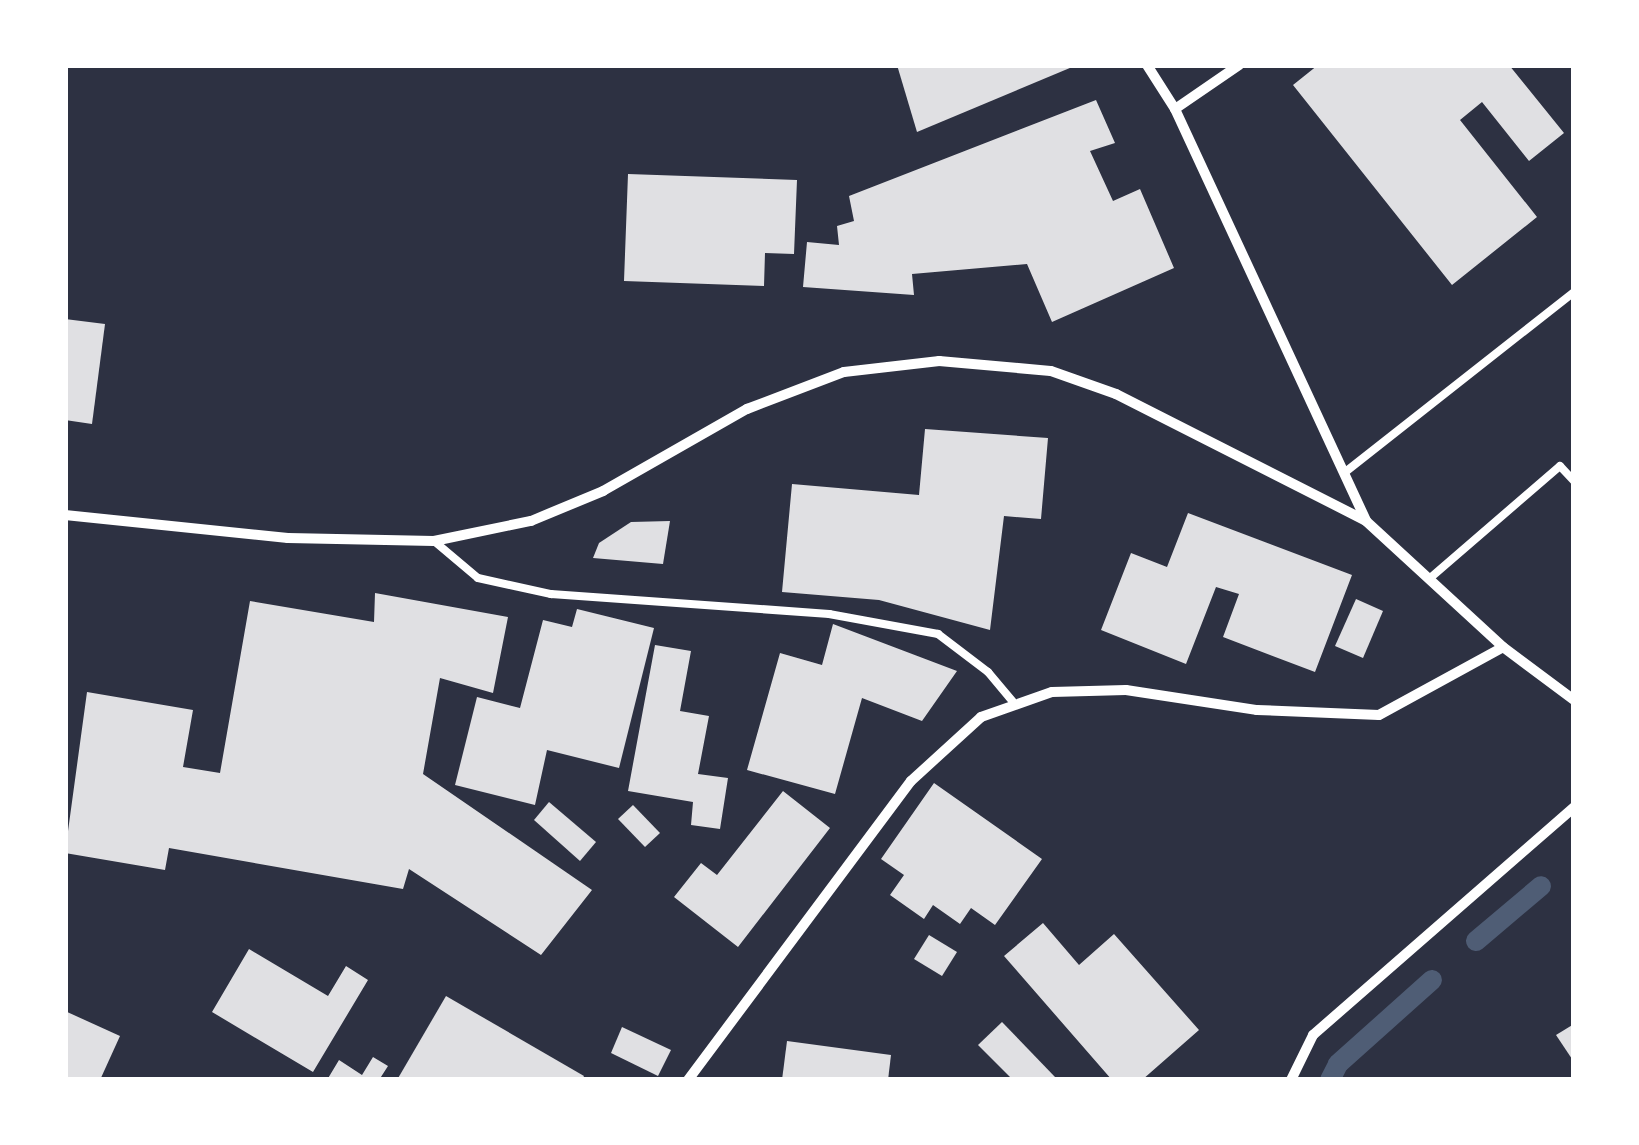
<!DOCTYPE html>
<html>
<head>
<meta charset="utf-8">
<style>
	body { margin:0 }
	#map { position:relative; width:1639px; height:1145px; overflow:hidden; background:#2d3142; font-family:"Roboto Condensed",sans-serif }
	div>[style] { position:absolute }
	.stream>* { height:20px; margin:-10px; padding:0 10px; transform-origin:10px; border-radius:10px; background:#4f5d75 }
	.building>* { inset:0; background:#e0e0e3 }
	.service>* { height:8px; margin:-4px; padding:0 4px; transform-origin:4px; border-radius:4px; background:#fff }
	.minor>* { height:10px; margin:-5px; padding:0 5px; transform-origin:5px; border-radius:5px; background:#fff }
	span { translate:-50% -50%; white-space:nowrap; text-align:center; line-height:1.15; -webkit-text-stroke:10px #fff; paint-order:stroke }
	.frame { position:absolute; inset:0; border:68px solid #fff; pointer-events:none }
</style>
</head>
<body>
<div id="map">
	<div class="stream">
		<i style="left:1476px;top:941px;width:85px;rotate:-40.2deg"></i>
		<i style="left:1330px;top:1080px;width:18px;rotate:-63deg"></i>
		<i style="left:1338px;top:1064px;width:126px;rotate:-41.8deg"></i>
	</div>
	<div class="building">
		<i style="clip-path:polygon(897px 65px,1077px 65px,917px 132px)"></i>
		<i style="clip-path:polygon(1318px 65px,1509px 65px,1564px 133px,1529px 161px,1482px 102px,1460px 120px,1537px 217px,1452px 285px,1293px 85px)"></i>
		<i style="clip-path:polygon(1096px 100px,1115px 143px,1090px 151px,1113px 201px,1140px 189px,1174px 268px,1052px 322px,1027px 264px,912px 274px,914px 295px,803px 287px,807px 242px,839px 245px,837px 226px,854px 221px,849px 196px)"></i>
		<i style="clip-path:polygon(628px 174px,797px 180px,794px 254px,765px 253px,764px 286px,624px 281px)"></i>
		<i style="clip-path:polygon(65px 319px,105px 324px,92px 424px,65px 420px)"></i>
		<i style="clip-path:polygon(925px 429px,1048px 438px,1041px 519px,1004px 516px,990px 630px,879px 600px,782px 592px,792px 484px,919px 495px)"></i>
		<i style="clip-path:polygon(1188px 513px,1352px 575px,1315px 672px,1223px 637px,1239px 594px,1216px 587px,1186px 664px,1101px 630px,1131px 553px,1167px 567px)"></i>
		<i style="clip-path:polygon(670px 521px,663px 564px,593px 558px,599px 543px,631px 522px)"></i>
		<i style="clip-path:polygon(375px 593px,508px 617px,493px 693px,440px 678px,423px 774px,592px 890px,541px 955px,409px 869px,403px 889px,169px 848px,165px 870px,65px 853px,87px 692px,193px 710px,183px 767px,220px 773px,250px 601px,374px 622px)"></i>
		<i style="clip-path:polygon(1356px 599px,1383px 611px,1363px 658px,1335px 646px)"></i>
		<i style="clip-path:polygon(577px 609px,654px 628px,619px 768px,547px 750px,535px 805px,455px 785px,477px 697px,520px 708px,543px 620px,572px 627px)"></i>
		<i style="clip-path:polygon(833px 624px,957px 671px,922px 721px,862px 698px,835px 794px,747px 770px,780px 653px,822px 665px)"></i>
		<i style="clip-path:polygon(655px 645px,691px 651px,680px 711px,709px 716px,698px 774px,728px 778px,720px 829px,691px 825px,693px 802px,628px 791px)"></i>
		<i style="clip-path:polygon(934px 783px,1042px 859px,995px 925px,971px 908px,960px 924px,933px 905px,924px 919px,890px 895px,904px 875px,881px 859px)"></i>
		<i style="clip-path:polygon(783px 791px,830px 828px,738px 947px,674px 897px,701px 863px,717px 875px)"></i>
		<i style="clip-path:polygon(549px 802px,596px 842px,580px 861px,534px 820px)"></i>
		<i style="clip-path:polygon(633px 805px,660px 833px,645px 847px,618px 819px)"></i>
		<i style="clip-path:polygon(1043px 923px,1079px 965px,1114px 934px,1199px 1030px,1142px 1080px,1112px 1080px,1004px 956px)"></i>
		<i style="clip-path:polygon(929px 935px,957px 952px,942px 976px,914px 959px)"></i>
		<i style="clip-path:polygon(249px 949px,328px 996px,346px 966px,368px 980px,313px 1072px,212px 1012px)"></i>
		<i style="clip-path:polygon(446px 996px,584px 1076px,582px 1080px,397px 1080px)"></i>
		<i style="clip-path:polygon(65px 1011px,120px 1036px,100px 1080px,65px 1080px)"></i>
		<i style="clip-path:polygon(1002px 1022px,1055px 1077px,1052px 1080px,1013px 1080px,978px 1045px)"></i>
		<i style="clip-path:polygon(1574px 1024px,1574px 1062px,1556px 1035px)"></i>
		<i style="clip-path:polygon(622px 1027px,671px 1050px,658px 1076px,611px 1053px)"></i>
		<i style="clip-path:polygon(787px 1041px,891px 1055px,888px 1080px,782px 1080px)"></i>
		<i style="clip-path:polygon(373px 1057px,388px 1066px,379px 1080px,327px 1080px,339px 1060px,362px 1075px)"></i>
	</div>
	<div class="service">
		<i style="left:1344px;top:473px;width:293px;rotate:-38.2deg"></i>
		<i style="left:434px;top:541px;width:57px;rotate:40.1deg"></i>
		<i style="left:478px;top:578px;width:75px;rotate:12.4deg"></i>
		<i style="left:551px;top:594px;width:279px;rotate:4.1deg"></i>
		<i style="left:829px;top:614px;width:111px;rotate:10.4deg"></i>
		<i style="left:938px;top:634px;width:63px;rotate:37.2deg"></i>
		<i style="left:988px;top:672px;width:39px;rotate:50deg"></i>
		<i style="left:1429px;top:579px;width:173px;rotate:-40.8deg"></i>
		<i style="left:1560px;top:466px;width:21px;rotate:47deg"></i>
	</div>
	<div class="minor">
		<i style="left:1147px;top:65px;width:52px;rotate:57.5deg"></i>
		<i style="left:1175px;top:109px;width:453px;rotate:65.1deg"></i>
		<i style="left:1175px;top:109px;width:78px;rotate:-34.5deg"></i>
		<i style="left:65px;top:515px;width:224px;rotate:5.9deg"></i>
		<i style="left:288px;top:538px;width:146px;rotate:1.2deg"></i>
		<i style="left:434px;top:541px;width:99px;rotate:-11.7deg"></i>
		<i style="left:531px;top:521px;width:78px;rotate:-22.6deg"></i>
		<i style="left:603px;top:491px;width:166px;rotate:-29.7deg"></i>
		<i style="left:747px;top:409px;width:104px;rotate:-20.9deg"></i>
		<i style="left:844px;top:372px;width:96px;rotate:-6.6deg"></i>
		<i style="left:939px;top:361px;width:112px;rotate:5.1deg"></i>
		<i style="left:1051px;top:371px;width:69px;rotate:19.5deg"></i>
		<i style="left:1116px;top:394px;width:280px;rotate:26.9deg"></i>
		<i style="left:1366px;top:521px;width:186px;rotate:42.6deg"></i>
		<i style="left:1503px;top:647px;width:89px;rotate:36.7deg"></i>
		<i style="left:688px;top:1080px;width:373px;rotate:-53.3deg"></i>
		<i style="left:911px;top:781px;width:95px;rotate:-42.4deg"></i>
		<i style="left:981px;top:717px;width:75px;rotate:-19.4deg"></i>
		<i style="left:1052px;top:692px;width:74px;rotate:-1.5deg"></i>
		<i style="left:1126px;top:690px;width:133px;rotate:8.7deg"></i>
		<i style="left:1257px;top:710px;width:122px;rotate:2.3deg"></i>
		<i style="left:1379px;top:715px;width:141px;rotate:-28.7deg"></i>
		<i style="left:1291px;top:1080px;width:50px;rotate:-63.9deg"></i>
		<i style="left:1313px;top:1035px;width:347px;rotate:-41.1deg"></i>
	</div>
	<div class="frame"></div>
</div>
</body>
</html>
